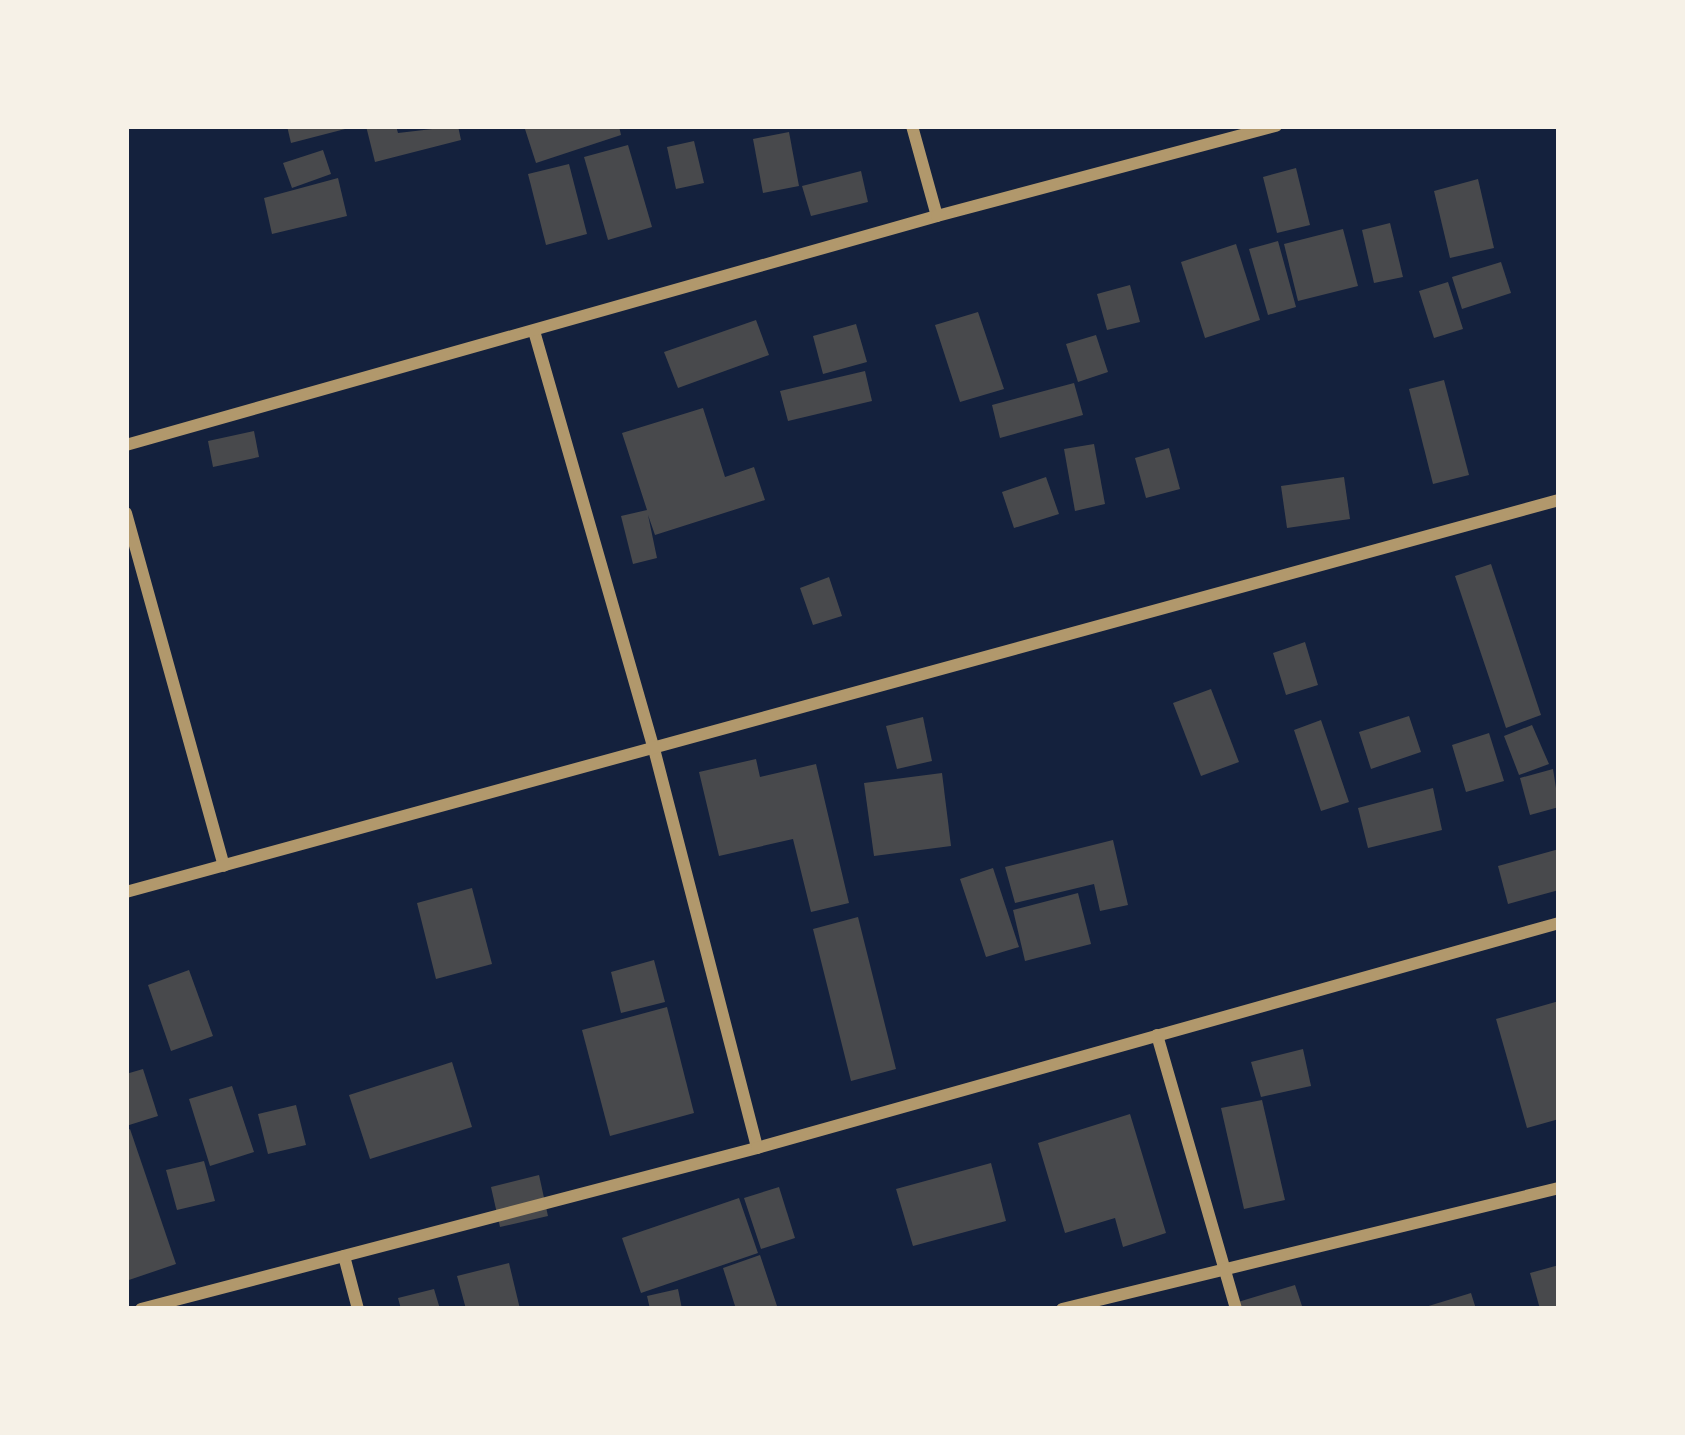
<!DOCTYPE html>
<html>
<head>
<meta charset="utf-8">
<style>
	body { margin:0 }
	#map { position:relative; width:1685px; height:1435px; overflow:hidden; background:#14213d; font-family:"Zilla Slab",serif }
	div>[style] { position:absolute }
	.building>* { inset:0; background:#48494c }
	.minor>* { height:12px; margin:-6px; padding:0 6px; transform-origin:6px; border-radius:6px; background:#b1986c }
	span { translate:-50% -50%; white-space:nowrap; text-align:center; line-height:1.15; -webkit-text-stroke:10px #f6f1e7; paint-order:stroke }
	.frame { position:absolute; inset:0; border:129px solid #f6f1e7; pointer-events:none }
</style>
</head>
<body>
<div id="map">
	<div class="building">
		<i style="clip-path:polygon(287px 126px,349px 126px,349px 128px,291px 143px)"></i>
		<i style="clip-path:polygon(366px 126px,396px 126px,398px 133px,458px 126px,461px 140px,375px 162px)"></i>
		<i style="clip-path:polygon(524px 126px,619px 126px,621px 135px,536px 163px)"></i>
		<i style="clip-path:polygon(789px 132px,799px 186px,763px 193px,753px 139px)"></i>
		<i style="clip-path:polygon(694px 141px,704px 183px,676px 189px,667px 147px)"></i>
		<i style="clip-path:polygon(628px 145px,652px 227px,608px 240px,584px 157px)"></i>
		<i style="clip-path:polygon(323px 150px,331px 174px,292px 188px,283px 163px)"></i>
		<i style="clip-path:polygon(569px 164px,587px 234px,546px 245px,528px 174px)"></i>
		<i style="clip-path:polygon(1296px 168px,1310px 225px,1277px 233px,1263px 177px)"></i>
		<i style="clip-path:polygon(861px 171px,868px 202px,811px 216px,802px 186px)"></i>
		<i style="clip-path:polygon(338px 178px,347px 216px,272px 234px,264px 198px)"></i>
		<i style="clip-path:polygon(1478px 179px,1494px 248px,1450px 258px,1434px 191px)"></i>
		<i style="clip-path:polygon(1390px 223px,1403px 277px,1374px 283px,1362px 230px)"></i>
		<i style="clip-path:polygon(1343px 229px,1358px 286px,1298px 301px,1284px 244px)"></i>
		<i style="clip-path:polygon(1278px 241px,1296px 307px,1268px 315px,1249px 249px)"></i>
		<i style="clip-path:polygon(1236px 244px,1260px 320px,1205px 338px,1181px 262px)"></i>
		<i style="clip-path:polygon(1501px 262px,1511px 293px,1462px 309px,1452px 277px)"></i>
		<i style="clip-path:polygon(1448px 282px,1463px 329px,1434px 338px,1419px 291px)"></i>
		<i style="clip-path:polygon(1130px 285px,1140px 322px,1107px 330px,1097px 294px)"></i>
		<i style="clip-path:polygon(978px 312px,1004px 389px,960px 402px,935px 325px)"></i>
		<i style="clip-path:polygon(756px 320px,769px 355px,678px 388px,664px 352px)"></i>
		<i style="clip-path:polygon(856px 324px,867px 362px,823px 374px,813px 336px)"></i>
		<i style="clip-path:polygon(1096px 335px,1108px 372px,1078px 382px,1066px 344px)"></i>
		<i style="clip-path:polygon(865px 371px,872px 401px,788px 421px,780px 391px)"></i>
		<i style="clip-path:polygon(1444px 380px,1469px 475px,1433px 484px,1409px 389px)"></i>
		<i style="clip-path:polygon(1074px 383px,1083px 415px,1000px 438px,992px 405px)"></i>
		<i style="clip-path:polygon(703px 408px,725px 477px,754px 467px,765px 500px,655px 535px,648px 515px,657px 558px,633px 564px,621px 516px,647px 510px,622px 433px)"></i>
		<i style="clip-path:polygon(254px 431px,259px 457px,213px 467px,208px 441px)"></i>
		<i style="clip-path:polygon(1094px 444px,1105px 504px,1075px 511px,1064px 449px)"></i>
		<i style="clip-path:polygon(1169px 448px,1180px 489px,1146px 498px,1135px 458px)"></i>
		<i style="clip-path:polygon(1046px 477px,1059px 514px,1014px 528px,1002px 492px)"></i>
		<i style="clip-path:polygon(1344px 477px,1350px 519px,1287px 528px,1281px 486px)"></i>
		<i style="clip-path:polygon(1491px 564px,1541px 715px,1506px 728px,1455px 576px)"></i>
		<i style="clip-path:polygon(829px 577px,842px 616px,813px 625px,800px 588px)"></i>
		<i style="clip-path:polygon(1305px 642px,1318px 685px,1286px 695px,1273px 653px)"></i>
		<i style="clip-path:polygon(1211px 689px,1239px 762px,1201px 776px,1173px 703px)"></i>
		<i style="clip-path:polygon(1409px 716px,1421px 752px,1371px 769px,1359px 732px)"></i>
		<i style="clip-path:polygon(923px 717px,932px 761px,897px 769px,886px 726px)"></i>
		<i style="clip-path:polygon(1321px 720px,1349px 802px,1321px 811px,1294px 730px)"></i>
		<i style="clip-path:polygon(1532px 725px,1549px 764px,1519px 775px,1504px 736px)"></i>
		<i style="clip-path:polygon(1489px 733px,1504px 781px,1466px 792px,1452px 745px)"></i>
		<i style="clip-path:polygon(756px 759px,760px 777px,816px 764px,849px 903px,811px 912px,793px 839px,719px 856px,699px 772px)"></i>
		<i style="clip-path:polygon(1553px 769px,1559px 807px,1530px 815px,1520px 778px)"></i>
		<i style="clip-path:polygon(942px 773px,951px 846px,874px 856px,864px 783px)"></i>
		<i style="clip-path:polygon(1433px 788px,1442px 830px,1368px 848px,1358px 808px)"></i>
		<i style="clip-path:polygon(1113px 840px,1128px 905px,1100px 911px,1094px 884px,1015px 903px,1005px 867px)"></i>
		<i style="clip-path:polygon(1559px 849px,1559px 890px,1508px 904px,1498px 866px)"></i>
		<i style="clip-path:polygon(993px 868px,1019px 947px,986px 957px,960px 879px)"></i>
		<i style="clip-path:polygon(472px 888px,492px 964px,436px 979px,417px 903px)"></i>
		<i style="clip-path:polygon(1078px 893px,1091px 944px,1025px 961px,1013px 910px)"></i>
		<i style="clip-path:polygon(858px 917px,896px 1069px,851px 1081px,813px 929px)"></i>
		<i style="clip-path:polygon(654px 960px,665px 1002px,621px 1013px,611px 972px)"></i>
		<i style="clip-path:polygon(189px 970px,213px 1036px,171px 1051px,148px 985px)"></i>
		<i style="clip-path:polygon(1559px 1001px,1559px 1119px,1527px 1128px,1496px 1019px)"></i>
		<i style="clip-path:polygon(667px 1007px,694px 1113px,610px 1136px,582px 1030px)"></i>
		<i style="clip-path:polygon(1303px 1049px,1311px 1086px,1261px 1097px,1251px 1062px)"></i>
		<i style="clip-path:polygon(452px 1062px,472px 1127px,370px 1159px,349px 1095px)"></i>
		<i style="clip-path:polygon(143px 1069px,158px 1116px,126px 1126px,126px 1074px)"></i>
		<i style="clip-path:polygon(232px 1086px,254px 1152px,210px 1166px,189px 1099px)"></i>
		<i style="clip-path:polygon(1262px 1100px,1285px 1200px,1244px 1209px,1221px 1108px)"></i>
		<i style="clip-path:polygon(296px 1105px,306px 1145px,268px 1154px,258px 1114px)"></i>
		<i style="clip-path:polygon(1130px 1114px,1166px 1233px,1123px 1247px,1115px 1218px,1065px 1233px,1038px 1143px)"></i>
		<i style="clip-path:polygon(130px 1129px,176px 1264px,126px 1281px,126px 1131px)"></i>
		<i style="clip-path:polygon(204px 1161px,215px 1201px,177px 1210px,166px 1170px)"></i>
		<i style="clip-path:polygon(991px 1163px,1006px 1221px,913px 1246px,896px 1189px)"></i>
		<i style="clip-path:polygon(539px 1175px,548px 1216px,500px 1227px,491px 1187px)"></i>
		<i style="clip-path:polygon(779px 1187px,795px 1238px,761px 1249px,744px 1198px)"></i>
		<i style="clip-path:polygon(739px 1198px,758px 1253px,641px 1293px,622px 1238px)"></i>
		<i style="clip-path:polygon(760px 1255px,778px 1309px,736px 1309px,723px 1268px)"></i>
		<i style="clip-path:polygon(509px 1263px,520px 1309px,466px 1309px,457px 1276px)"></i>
		<i style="clip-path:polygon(1559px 1265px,1559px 1309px,1540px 1309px,1530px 1273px)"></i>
		<i style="clip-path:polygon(1295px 1285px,1303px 1309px,1240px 1309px,1238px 1302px)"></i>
		<i style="clip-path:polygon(434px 1289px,440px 1309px,401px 1309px,398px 1298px)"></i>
		<i style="clip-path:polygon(678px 1289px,682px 1309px,650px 1309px,647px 1296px)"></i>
		<i style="clip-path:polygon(1471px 1293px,1476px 1309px,1422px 1309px,1422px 1308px)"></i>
	</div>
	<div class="minor">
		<i style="left:912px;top:126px;width:93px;rotate:74.5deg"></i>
		<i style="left:534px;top:331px;width:431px;rotate:74deg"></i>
		<i style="left:653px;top:745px;width:416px;rotate:75.5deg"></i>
		<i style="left:126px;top:445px;width:843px;rotate:-15.77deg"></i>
		<i style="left:937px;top:216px;width:351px;rotate:-14.9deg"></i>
		<i style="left:126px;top:513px;width:366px;rotate:74.5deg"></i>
		<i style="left:126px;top:892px;width:1486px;rotate:-15.3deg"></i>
		<i style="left:1157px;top:1035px;width:285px;rotate:73.9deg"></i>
		<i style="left:344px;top:1256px;width:55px;rotate:75.2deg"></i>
		<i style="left:141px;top:1309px;width:637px;rotate:-14.65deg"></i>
		<i style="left:757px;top:1148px;width:833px;rotate:-15.67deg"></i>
		<i style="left:1062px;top:1309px;width:512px;rotate:-13.68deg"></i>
	</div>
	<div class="frame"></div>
</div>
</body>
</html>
